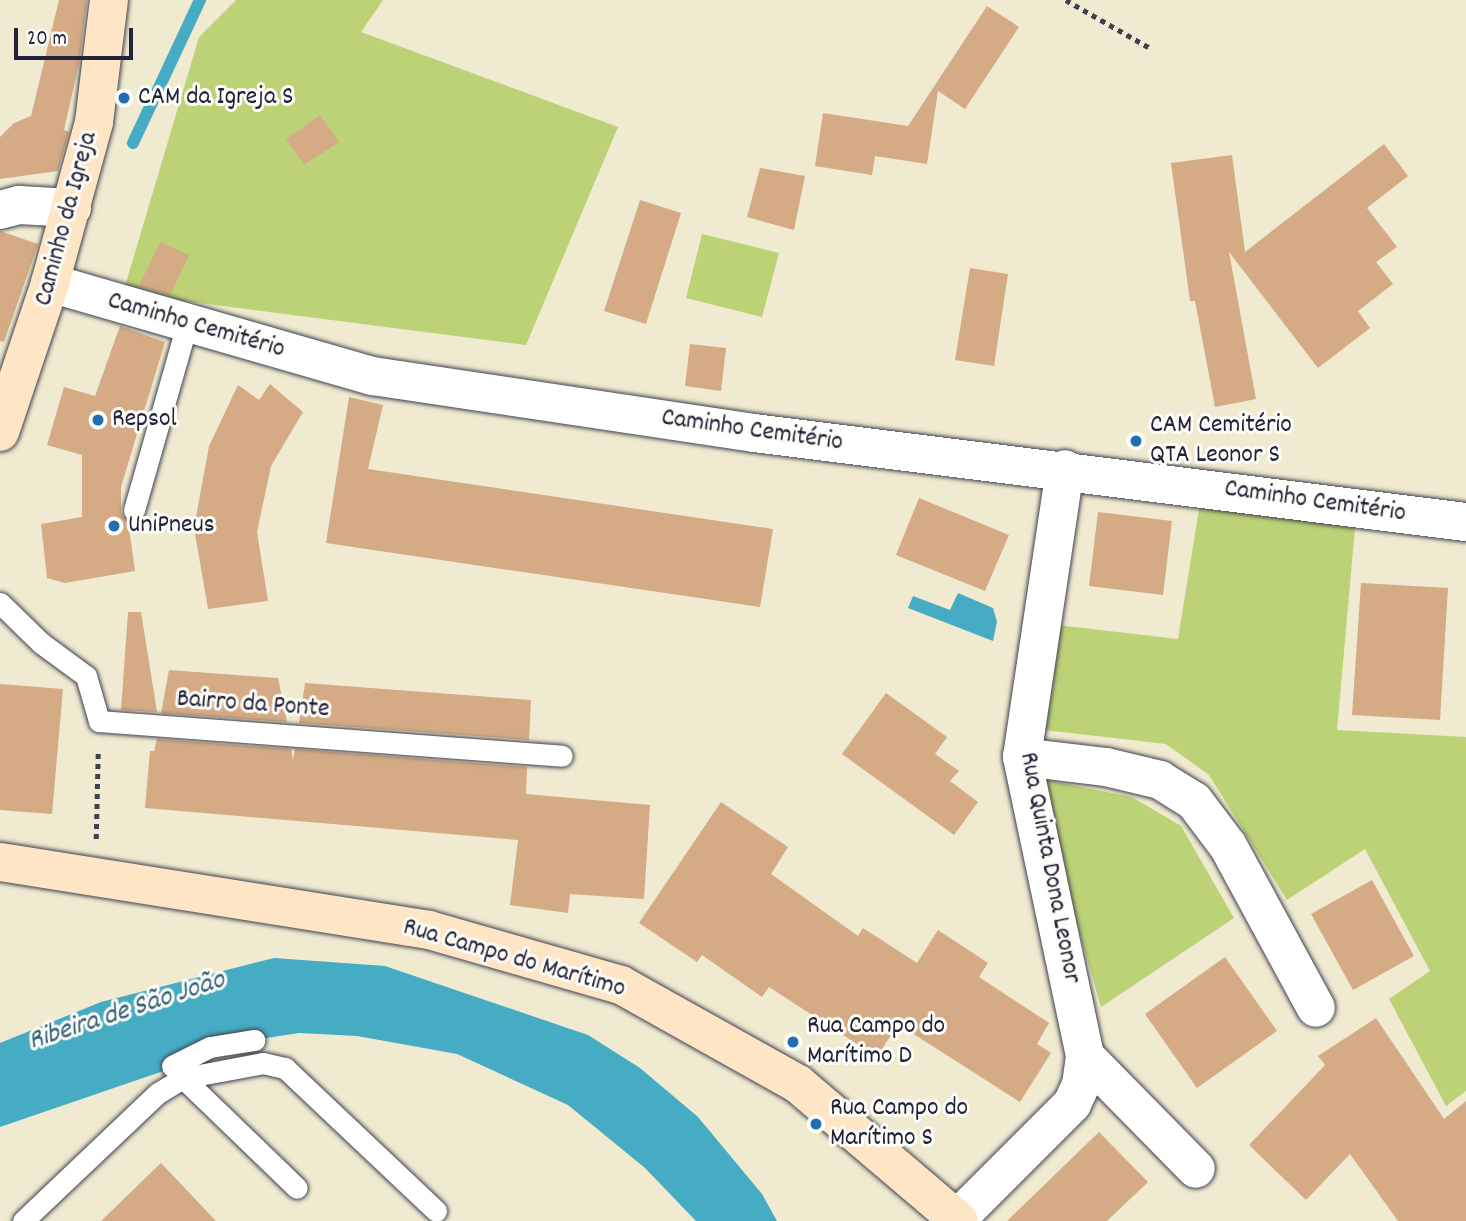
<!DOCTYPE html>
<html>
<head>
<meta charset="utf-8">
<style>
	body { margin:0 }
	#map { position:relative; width:1466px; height:1221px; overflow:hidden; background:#efead0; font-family:Dekko,sans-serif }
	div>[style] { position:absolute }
	.green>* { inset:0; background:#bbd276 }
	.water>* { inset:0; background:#45acc4 }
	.stream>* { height:12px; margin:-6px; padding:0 6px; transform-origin:6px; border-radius:6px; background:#45acc4 }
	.building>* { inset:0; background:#d4ab85 }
	.path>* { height:4.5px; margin-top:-2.25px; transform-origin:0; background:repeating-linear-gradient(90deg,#414051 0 5px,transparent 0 10px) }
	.roads { filter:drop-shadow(0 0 2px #414051) drop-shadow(0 0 2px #414051) }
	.lane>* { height:21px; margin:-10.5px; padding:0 10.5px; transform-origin:10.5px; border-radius:10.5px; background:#fff }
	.street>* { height:38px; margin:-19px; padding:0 19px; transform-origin:19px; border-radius:19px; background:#fff }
	.secondary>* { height:38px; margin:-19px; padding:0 19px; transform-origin:19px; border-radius:19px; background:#fde5c5 }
	.dots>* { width:19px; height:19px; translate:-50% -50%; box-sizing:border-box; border:4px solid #fdfcf7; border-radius:50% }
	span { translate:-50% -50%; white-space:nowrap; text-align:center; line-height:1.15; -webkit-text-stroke:6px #fdfcf7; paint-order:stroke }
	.poi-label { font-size:26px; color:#22223b }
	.left { translate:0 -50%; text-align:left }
	.street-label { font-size:26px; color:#22223b }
	.water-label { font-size:28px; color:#326079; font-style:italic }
	.scale { position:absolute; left:14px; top:28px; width:119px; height:32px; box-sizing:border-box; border:4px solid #22223b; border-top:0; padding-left:9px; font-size:21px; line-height:24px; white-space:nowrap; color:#22223b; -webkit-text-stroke:5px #fdfcf7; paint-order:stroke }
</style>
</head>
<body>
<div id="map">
	<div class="green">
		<i style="clip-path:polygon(236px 0,383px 0,361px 32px,618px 127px,526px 345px,123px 293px,199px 37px)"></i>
		<i style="clip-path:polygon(702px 234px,779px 253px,762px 317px,686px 298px)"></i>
		<i style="clip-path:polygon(1201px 497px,1355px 528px,1337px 730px,1466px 737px,1466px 1091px,1446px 1106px,1389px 999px,1430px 971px,1365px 849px,1287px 900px,1209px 775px,1166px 744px,1035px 729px,1048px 624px,1178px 639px)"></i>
		<i style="clip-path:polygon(1035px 778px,1132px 797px,1181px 826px,1234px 918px,1101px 1007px)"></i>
	</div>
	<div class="water">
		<i style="clip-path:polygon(958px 593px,993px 608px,997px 622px,993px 641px,908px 608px,913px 596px,950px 610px)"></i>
		<i style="clip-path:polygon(274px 958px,385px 966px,588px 1035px,640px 1068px,698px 1117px,762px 1194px,777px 1221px,696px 1221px,645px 1168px,568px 1105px,457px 1054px,357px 1036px,299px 1033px,254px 1040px,0 1127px,0 1043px,101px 1002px)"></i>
	</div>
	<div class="stream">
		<i style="left:133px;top:143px;width:158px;rotate:-64.9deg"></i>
	</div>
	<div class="building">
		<i style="clip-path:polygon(59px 0,87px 0,79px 64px,64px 130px,69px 132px,59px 168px,58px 171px,0 179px,0 137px,14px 123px,31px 116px)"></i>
		<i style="clip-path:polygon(987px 6px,1019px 27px,965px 109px,938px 91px,927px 164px,875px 156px,872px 175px,815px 166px,823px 113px,908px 126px)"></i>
		<i style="clip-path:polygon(320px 115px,339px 142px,304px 165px,286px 139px)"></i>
		<i style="clip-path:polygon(1384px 144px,1408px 176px,1367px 208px,1397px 247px,1376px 262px,1393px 284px,1358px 311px,1370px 328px,1318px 368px,1229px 252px,1256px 399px,1215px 407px,1195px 301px,1190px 301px,1171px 163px,1232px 155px,1245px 252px)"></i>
		<i style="clip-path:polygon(760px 168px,805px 176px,794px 230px,747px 217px)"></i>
		<i style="clip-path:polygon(640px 200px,681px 213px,646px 324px,604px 311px)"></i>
		<i style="clip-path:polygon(0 231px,38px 244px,4px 342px,0 341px)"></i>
		<i style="clip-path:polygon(160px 242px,189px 255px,170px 295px,139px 286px)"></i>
		<i style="clip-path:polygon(970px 268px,1008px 274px,994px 366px,955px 360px)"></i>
		<i style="clip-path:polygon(120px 326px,165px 342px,121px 487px,121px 513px,128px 521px,135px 571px,65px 583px,47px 578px,41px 524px,82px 517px,82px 455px,47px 445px,64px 387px,95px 396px)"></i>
		<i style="clip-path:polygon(690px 344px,726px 348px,721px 391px,685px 386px)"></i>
		<i style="clip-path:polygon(270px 384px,303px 412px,271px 466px,257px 532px,268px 601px,208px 609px,194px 528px,209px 446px,238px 385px,259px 400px)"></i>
		<i style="clip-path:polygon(349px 397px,383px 405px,368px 469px,773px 529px,760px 607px,326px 543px)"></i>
		<i style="clip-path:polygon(919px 498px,1009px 535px,985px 591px,896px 555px)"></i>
		<i style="clip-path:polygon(1098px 512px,1172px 521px,1163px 595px,1089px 586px)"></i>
		<i style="clip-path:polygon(1361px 583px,1448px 588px,1440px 720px,1352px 715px)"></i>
		<i style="clip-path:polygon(128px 612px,141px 612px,157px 712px,121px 710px)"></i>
		<i style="clip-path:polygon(169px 670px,278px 678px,287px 722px,161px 713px)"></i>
		<i style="clip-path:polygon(305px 683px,531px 700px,529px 740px,299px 723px)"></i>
		<i style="clip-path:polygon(0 684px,63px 689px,52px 814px,0 810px)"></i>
		<i style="clip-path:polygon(886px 693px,947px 737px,935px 754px,959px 771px,950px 781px,978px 802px,954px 835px,842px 754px)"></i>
		<i style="clip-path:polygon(157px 739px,291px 749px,293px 760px,295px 749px,527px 767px,526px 794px,650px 805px,644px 899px,570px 894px,568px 913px,510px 905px,518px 840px,145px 808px,150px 751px,154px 751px)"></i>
		<i style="clip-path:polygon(721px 802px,788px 847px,771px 874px,858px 936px,863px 928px,917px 963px,938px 930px,988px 963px,979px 977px,1049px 1023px,1037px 1044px,1051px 1053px,1020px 1102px,898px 1024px,877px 1057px,769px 987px,762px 997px,702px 955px,697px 962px,639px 923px)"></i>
		<i style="clip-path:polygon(1372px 880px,1414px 956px,1353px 990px,1311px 914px)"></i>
		<i style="clip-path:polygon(1225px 957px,1277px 1031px,1197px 1088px,1145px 1014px)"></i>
		<i style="clip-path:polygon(1376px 1018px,1444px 1119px,1466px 1101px,1466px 1221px,1398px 1221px,1350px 1154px,1306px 1200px,1249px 1145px,1325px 1065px,1318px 1056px)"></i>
		<i style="clip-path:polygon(1099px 1132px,1148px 1182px,1107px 1221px,1007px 1221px)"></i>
		<i style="clip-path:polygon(161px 1163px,216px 1221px,101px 1221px,134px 1189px)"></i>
	</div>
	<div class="path">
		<i style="left:1066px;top:0;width:99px;rotate:29.7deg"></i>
		<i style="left:96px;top:839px;width:89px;rotate:-88.7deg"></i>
	</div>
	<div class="roads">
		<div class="lane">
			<i style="left:134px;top:510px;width:193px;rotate:-74.1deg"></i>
			<i style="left:0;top:603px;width:57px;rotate:44.3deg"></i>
			<i style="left:41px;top:643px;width:56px;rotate:36.3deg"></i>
			<i style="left:86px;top:676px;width:47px;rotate:73.9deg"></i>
			<i style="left:99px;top:721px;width:464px;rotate:4.3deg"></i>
			<i style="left:172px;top:1066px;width:42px;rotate:-26.6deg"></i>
			<i style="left:210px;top:1047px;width:45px;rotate:-9deg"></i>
			<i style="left:183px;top:1078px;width:158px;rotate:44deg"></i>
			<i style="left:23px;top:1221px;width:186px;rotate:-43.5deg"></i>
			<i style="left:158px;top:1093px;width:29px;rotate:-31deg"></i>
			<i style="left:183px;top:1078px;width:81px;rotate:-10.6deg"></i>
			<i style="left:263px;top:1063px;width:23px;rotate:13deg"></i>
			<i style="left:285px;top:1068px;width:208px;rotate:43.4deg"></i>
		</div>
		<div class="street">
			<i style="left:0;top:210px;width:20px;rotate:-15deg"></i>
			<i style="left:19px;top:205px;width:53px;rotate:3.2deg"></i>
			<i style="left:50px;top:283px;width:336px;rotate:16.1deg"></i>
			<i style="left:373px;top:376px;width:385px;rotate:8.5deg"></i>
			<i style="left:754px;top:433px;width:718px;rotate:7.13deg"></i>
			<i style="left:1022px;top:757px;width:85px;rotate:6.8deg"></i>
			<i style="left:1106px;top:767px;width:56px;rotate:13.5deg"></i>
			<i style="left:1160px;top:780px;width:40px;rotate:32deg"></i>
			<i style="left:1194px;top:801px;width:56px;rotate:52.9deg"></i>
			<i style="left:1228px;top:846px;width:184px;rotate:61.5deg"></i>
			<i style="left:1085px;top:1056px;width:158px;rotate:45.5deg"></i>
			<i style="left:957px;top:1219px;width:163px;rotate:-45deg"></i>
			<i style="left:1072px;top:1104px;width:21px;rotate:-65deg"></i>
			<i style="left:1081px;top:1085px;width:29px;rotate:-82deg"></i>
			<i style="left:1085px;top:1056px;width:306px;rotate:-101.9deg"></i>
			<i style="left:1022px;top:757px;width:291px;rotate:-81.5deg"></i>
		</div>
		<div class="secondary">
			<i style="left:0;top:432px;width:157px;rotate:-71.4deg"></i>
			<i style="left:50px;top:283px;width:167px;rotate:-74.7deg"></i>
			<i style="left:94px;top:122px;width:123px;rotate:-83deg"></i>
			<i style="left:0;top:862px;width:434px;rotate:9deg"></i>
			<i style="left:429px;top:930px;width:200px;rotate:16deg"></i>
			<i style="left:621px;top:985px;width:203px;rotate:29.2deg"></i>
			<i style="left:798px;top:1084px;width:211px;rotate:40.4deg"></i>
		</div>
	</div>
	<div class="dots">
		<i style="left:124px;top:98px;background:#1f6fb2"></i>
		<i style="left:98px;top:420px;background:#1f6fb2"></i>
		<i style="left:1136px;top:441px;background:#1f6fb2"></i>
		<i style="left:114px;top:526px;background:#1f6fb2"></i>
		<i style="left:793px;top:1042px;background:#1f6fb2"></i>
		<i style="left:816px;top:1124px;background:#1f6fb2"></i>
	</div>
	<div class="poi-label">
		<span class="left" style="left:138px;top:98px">CAM da Igreja S</span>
		<span class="left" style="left:112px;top:420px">Repsol</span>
		<span class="left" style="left:1150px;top:441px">CAM Cemitério<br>QTA Leonor S</span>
		<span class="left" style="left:128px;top:526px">UniPneus</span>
		<span class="left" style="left:807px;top:1042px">Rua Campo do<br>Marítimo D</span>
		<span class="left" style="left:830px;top:1124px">Rua Campo do<br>Marítimo S</span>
	</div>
	<div class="street-label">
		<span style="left:67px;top:219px;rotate:-75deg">Caminho da Igreja</span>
		<span style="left:196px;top:326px;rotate:16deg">Caminho Cemitério</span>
		<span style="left:752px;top:431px;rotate:8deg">Caminho Cemitério</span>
		<span style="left:1315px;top:502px;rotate:8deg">Caminho Cemitério</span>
		<span style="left:253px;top:705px;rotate:4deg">Bairro da Ponte</span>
		<span style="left:1049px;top:868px;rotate:79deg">Rua Quinta Dona Leonor</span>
		<span style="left:514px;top:959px;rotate:16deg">Rua Campo do Marítimo</span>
	</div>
	<div class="water-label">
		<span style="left:127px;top:1012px;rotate:-18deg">Ribeira de São João</span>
	</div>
	<div class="scale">20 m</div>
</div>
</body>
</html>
